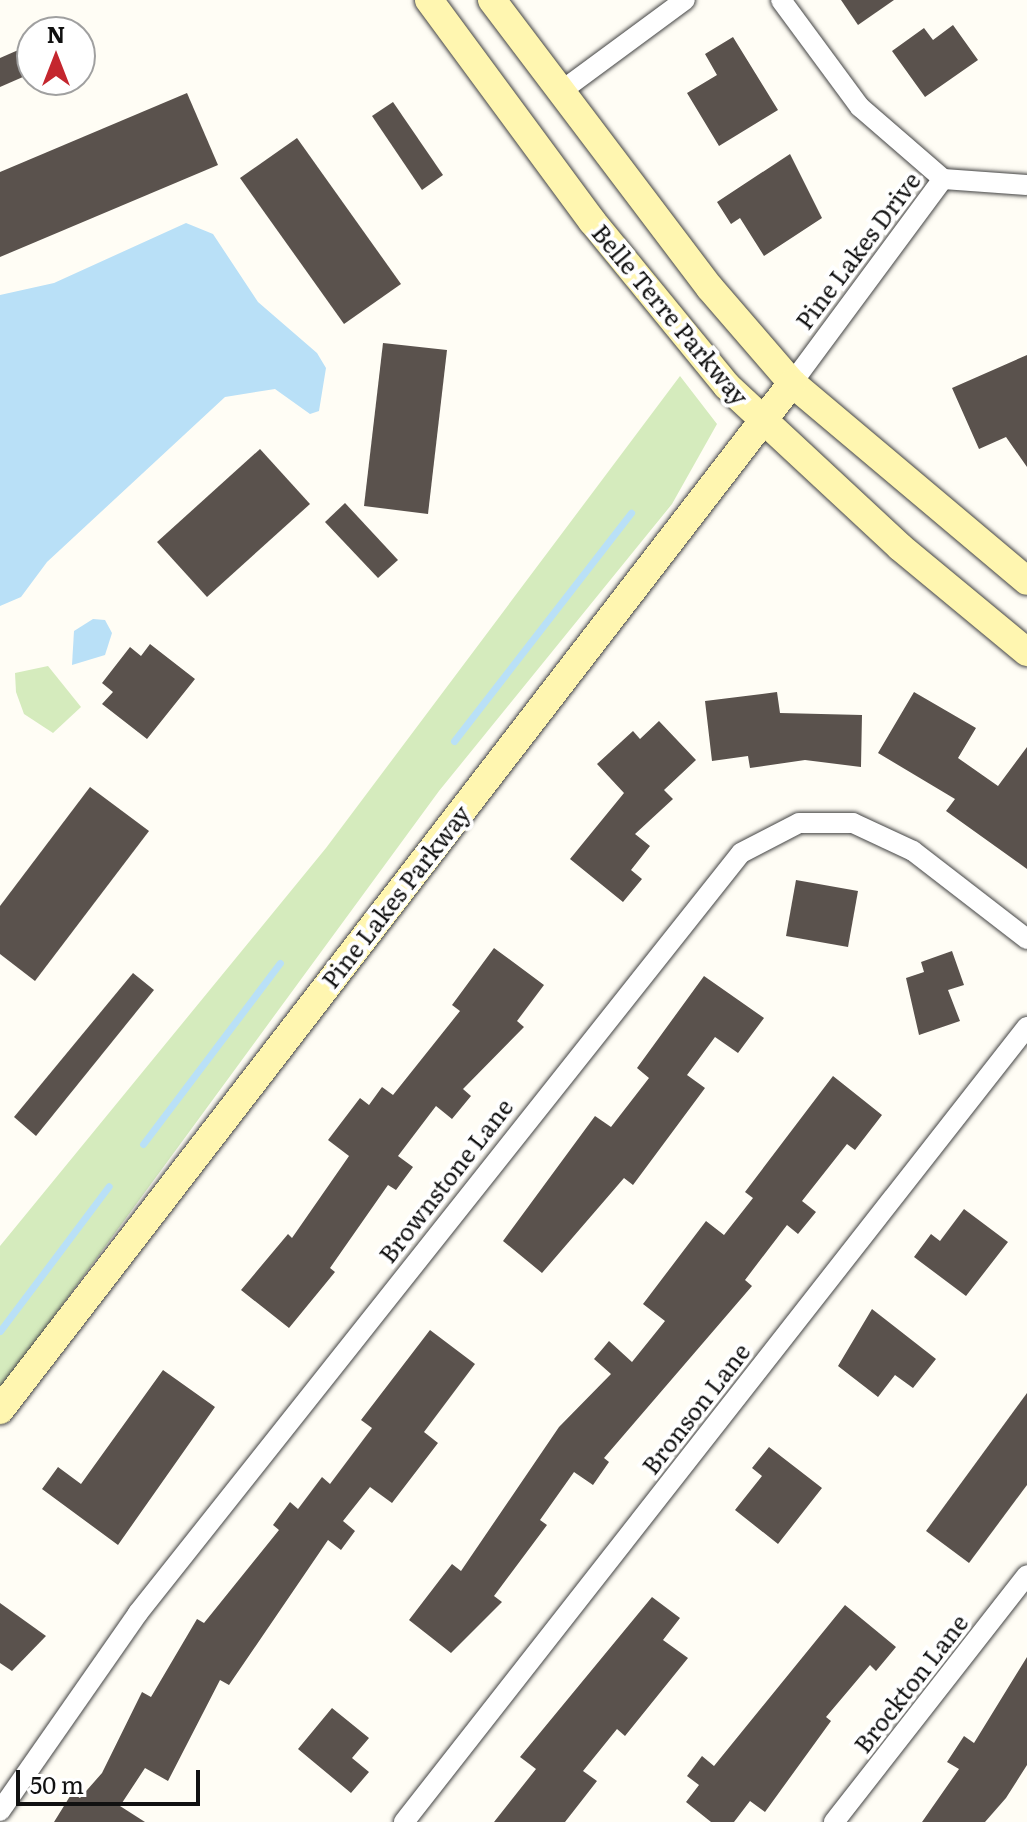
<!DOCTYPE html>
<html>
<head>
<meta charset="utf-8">
<style>
	body { margin:0 }
	#map { position:relative; width:1027px; height:1822px; overflow:hidden; background:#fffdf5; font-family:Literata,serif }
	div>[style] { position:absolute }
	.green>* { inset:0; background:#d5ebbd }
	.water>* { inset:0; background:#b9e0f7 }
	.stream>* { height:7px; margin:-3.5px; padding:0 3.5px; transform-origin:3.5px; border-radius:3.5px; background:#b9e0f7 }
	.building>* { inset:0; background:#5a524d }
	.roads { filter:drop-shadow(0 0 2px #444) drop-shadow(0 0 2px #444) }
	.street>* { height:20px; margin:-10px; padding:0 10px; transform-origin:10px; border-radius:10px; background:#fff }
	.secondary>* { height:28px; margin:-14px; padding:0 14px; transform-origin:14px; border-radius:14px; background:#fff6b0 }
	span { translate:-50% -50%; white-space:nowrap; text-align:center; line-height:1.15; -webkit-text-stroke:8px #fff; paint-order:stroke }
	.street-label { font-size:24px; color:#111 }
	.north { position:absolute; left:16px; top:16px; width:80px; height:80px; box-sizing:border-box; background:#fff; border:2px solid #a0a0a0; border-radius:50%; rotate:0deg; font-size:22px; font-weight:700; line-height:32px; text-align:center; color:#111 }
	.north::after { content:''; display:block; margin:auto; width:28px; height:36px; background:#c4262e; clip-path:polygon(50% 0,100% 100%,50% 72%,0 100%) }
	.scale { position:absolute; left:16px; top:1770px; width:184px; height:36px; box-sizing:border-box; border:4px solid #111; border-top:0; padding-left:10px; font-size:24px; line-height:28px; white-space:nowrap; color:#111; -webkit-text-stroke:6px #fff; paint-order:stroke }
</style>
</head>
<body>
<div id="map">
	<div class="green">
		<i style="clip-path:polygon(680px 376px,717px 424px,672px 504px,439px 791px,0 1390px,0 1246px,326px 848px)"></i>
		<i style="clip-path:polygon(48px 666px,81px 707px,53px 733px,24px 714px,16px 692px,15px 673px)"></i>
	</div>
	<div class="water">
		<i style="clip-path:polygon(186px 223px,213px 234px,258px 302px,317px 353px,326px 368px,319px 411px,310px 414px,275px 389px,225px 397px,47px 562px,21px 597px,0 606px,0 295px,54px 283px)"></i>
		<i style="clip-path:polygon(93px 619px,105px 620px,112px 633px,105px 655px,72px 665px,74px 631px)"></i>
	</div>
	<div class="stream">
		<i style="left:454px;top:741px;width:289px;rotate:-52.2deg"></i>
		<i style="left:143px;top:1144px;width:227px;rotate:-52.9deg"></i>
		<i style="left:0;top:1331px;width:181px;rotate:-53.1deg"></i>
	</div>
	<div class="building">
		<i style="clip-path:polygon(841px 0,894px 0,858px 25px)"></i>
		<i style="clip-path:polygon(953px 25px,978px 60px,925px 97px,892px 51px,924px 28px,933px 40px)"></i>
		<i style="clip-path:polygon(733px 37px,778px 110px,719px 146px,687px 93px,717px 75px,705px 54px)"></i>
		<i style="clip-path:polygon(32px 44px,32px 73px,0 87px,0 58px)"></i>
		<i style="clip-path:polygon(187px 93px,218px 165px,0 257px,0 172px)"></i>
		<i style="clip-path:polygon(393px 102px,443px 175px,422px 190px,372px 116px)"></i>
		<i style="clip-path:polygon(297px 138px,401px 284px,344px 324px,240px 178px)"></i>
		<i style="clip-path:polygon(790px 154px,822px 218px,764px 256px,740px 218px,731px 224px,717px 202px)"></i>
		<i style="clip-path:polygon(383px 343px,447px 350px,428px 514px,364px 506px)"></i>
		<i style="clip-path:polygon(1027px 355px,1027px 467px,1006px 437px,979px 449px,952px 388px)"></i>
		<i style="clip-path:polygon(260px 449px,310px 504px,207px 597px,157px 542px)"></i>
		<i style="clip-path:polygon(345px 503px,398px 560px,378px 578px,325px 522px)"></i>
		<i style="clip-path:polygon(150px 644px,195px 679px,147px 739px,102px 704px,113px 692px,102px 683px,130px 647px,141px 656px)"></i>
		<i style="clip-path:polygon(777px 692px,780px 713px,862px 715px,861px 767px,805px 760px,750px 768px,748px 756px,712px 761px,705px 701px)"></i>
		<i style="clip-path:polygon(914px 692px,976px 728px,958px 758px,998px 786px,1027px 747px,1027px 869px,946px 811px,955px 799px,878px 753px)"></i>
		<i style="clip-path:polygon(659px 721px,696px 760px,664px 790px,673px 799px,635px 834px,650px 846px,631px 870px,642px 879px,623px 902px,570px 859px,624px 793px,597px 764px,633px 731px,640px 739px)"></i>
		<i style="clip-path:polygon(90px 787px,149px 831px,35px 981px,0 954px,0 906px)"></i>
		<i style="clip-path:polygon(796px 880px,858px 891px,848px 947px,786px 936px)"></i>
		<i style="clip-path:polygon(494px 948px,544px 985px,517px 1021px,524px 1027px,463px 1089px,471px 1096px,452px 1119px,436px 1106px,398px 1156px,413px 1167px,396px 1190px,388px 1185px,330px 1268px,335px 1272px,289px 1328px,241px 1290px,288px 1234px,292px 1238px,349px 1156px,328px 1140px,360px 1098px,369px 1105px,382px 1087px,393px 1095px,460px 1011px,452px 1005px)"></i>
		<i style="clip-path:polygon(952px 951px,964px 985px,948px 990px,960px 1021px,919px 1035px,906px 978px,924px 972px,921px 962px)"></i>
		<i style="clip-path:polygon(133px 973px,154px 990px,36px 1136px,14px 1117px)"></i>
		<i style="clip-path:polygon(704px 976px,764px 1018px,738px 1053px,715px 1037px,687px 1075px,705px 1088px,633px 1185px,624px 1178px,542px 1273px,503px 1241px,595px 1116px,611px 1127px,649px 1078px,637px 1068px)"></i>
		<i style="clip-path:polygon(833px 1076px,882px 1115px,855px 1150px,847px 1144px,802px 1201px,816px 1212px,798px 1234px,787px 1225px,745px 1280px,752px 1286px,604px 1458px,609px 1462px,593px 1485px,574px 1472px,540px 1520px,547px 1525px,494px 1596px,502px 1602px,451px 1653px,409px 1620px,452px 1564px,461px 1571px,559px 1427px,611px 1374px,594px 1359px,609px 1341px,632px 1362px,665px 1321px,643px 1304px,706px 1221px,724px 1235px,753px 1198px,745px 1192px)"></i>
		<i style="clip-path:polygon(964px 1209px,1008px 1242px,966px 1296px,914px 1257px,931px 1234px,940px 1241px)"></i>
		<i style="clip-path:polygon(872px 1309px,936px 1359px,913px 1388px,895px 1375px,878px 1397px,838px 1366px)"></i>
		<i style="clip-path:polygon(430px 1330px,475px 1364px,424px 1432px,438px 1443px,392px 1503px,370px 1487px,343px 1521px,355px 1531px,341px 1550px,328px 1540px,229px 1685px,220px 1680px,168px 1781px,145px 1768px,120px 1806px,145px 1822px,54px 1822px,72px 1793px,80px 1798px,102px 1773px,142px 1692px,151px 1697px,197px 1619px,204px 1623px,279px 1530px,273px 1525px,290px 1502px,298px 1509px,322px 1477px,330px 1484px,372px 1428px,361px 1420px)"></i>
		<i style="clip-path:polygon(163px 1370px,215px 1407px,118px 1545px,42px 1489px,58px 1467px,81px 1484px)"></i>
		<i style="clip-path:polygon(1027px 1393px,1027px 1485px,969px 1563px,926px 1531px)"></i>
		<i style="clip-path:polygon(769px 1447px,822px 1488px,778px 1544px,735px 1510px,762px 1476px,752px 1468px)"></i>
		<i style="clip-path:polygon(652px 1597px,680px 1618px,663px 1640px,688px 1658px,625px 1736px,617px 1729px,583px 1771px,597px 1781px,565px 1822px,494px 1822px,536px 1769px,520px 1757px)"></i>
		<i style="clip-path:polygon(0 1603px,46px 1636px,12px 1671px,0 1663px)"></i>
		<i style="clip-path:polygon(845px 1605px,896px 1647px,876px 1671px,870px 1665px,826px 1717px,831px 1721px,765px 1812px,750px 1801px,734px 1822px,711px 1822px,686px 1802px,699px 1785px,687px 1776px,702px 1756px,714px 1766px)"></i>
		<i style="clip-path:polygon(1027px 1657px,1027px 1765px,1006px 1798px,985px 1822px,922px 1822px,959px 1769px,947px 1762px,964px 1736px,974px 1743px)"></i>
		<i style="clip-path:polygon(332px 1708px,369px 1738px,352px 1758px,369px 1772px,351px 1793px,298px 1749px)"></i>
	</div>
	<div class="roads">
		<div class="street">
			<i style="left:781px;top:0;width:133px;rotate:53.6deg"></i>
			<i style="left:860px;top:107px;width:110px;rotate:40.9deg"></i>
			<i style="left:560px;top:92px;width:155px;rotate:-36.4deg"></i>
			<i style="left:792px;top:383px;width:254px;rotate:-53.5deg"></i>
			<i style="left:943px;top:179px;width:84px;rotate:4.1deg"></i>
			<i style="left:0;top:1811px;width:241px;rotate:-55.1deg"></i>
			<i style="left:138px;top:1613px;width:970px;rotate:-51.57deg"></i>
			<i style="left:741px;top:853px;width:65px;rotate:-27.3deg"></i>
			<i style="left:799px;top:823px;width:54px"></i>
			<i style="left:853px;top:823px;width:66px;rotate:25deg"></i>
			<i style="left:913px;top:851px;width:144px;rotate:37.7deg"></i>
			<i style="left:404px;top:1822px;width:1010px;rotate:-51.92deg"></i>
			<i style="left:834px;top:1822px;width:313px;rotate:-52deg"></i>
		</div>
		<div class="secondary">
			<i style="left:429px;top:0;width:275px;rotate:53.6deg"></i>
			<i style="left:592px;top:221px;width:213px;rotate:50.7deg"></i>
			<i style="left:727px;top:386px;width:236px;rotate:42.9deg"></i>
			<i style="left:900px;top:547px;width:165px;rotate:39.6deg"></i>
			<i style="left:492px;top:0;width:361px;rotate:52.9deg"></i>
			<i style="left:710px;top:288px;width:125px;rotate:49.2deg"></i>
			<i style="left:792px;top:383px;width:307px;rotate:40.1deg"></i>
			<i style="left:0;top:1410px;width:1297px;rotate:-52.36deg"></i>
		</div>
	</div>
	<div class="street-label">
		<span style="left:857px;top:250px;rotate:-53deg">Pine Lakes Drive</span>
		<span style="left:671px;top:314px;rotate:50deg">Belle Terre Parkway</span>
		<span style="left:395px;top:896px;rotate:-52deg">Pine Lakes Parkway</span>
		<span style="left:445px;top:1180px;rotate:-52deg">Brownstone Lane</span>
		<span style="left:695px;top:1408px;rotate:-52deg">Bronson Lane</span>
		<span style="left:910px;top:1683px;rotate:-52deg">Brockton Lane</span>
	</div>
	<div class="north">N</div>
	<div class="scale">50 m</div>
</div>
</body>
</html>
